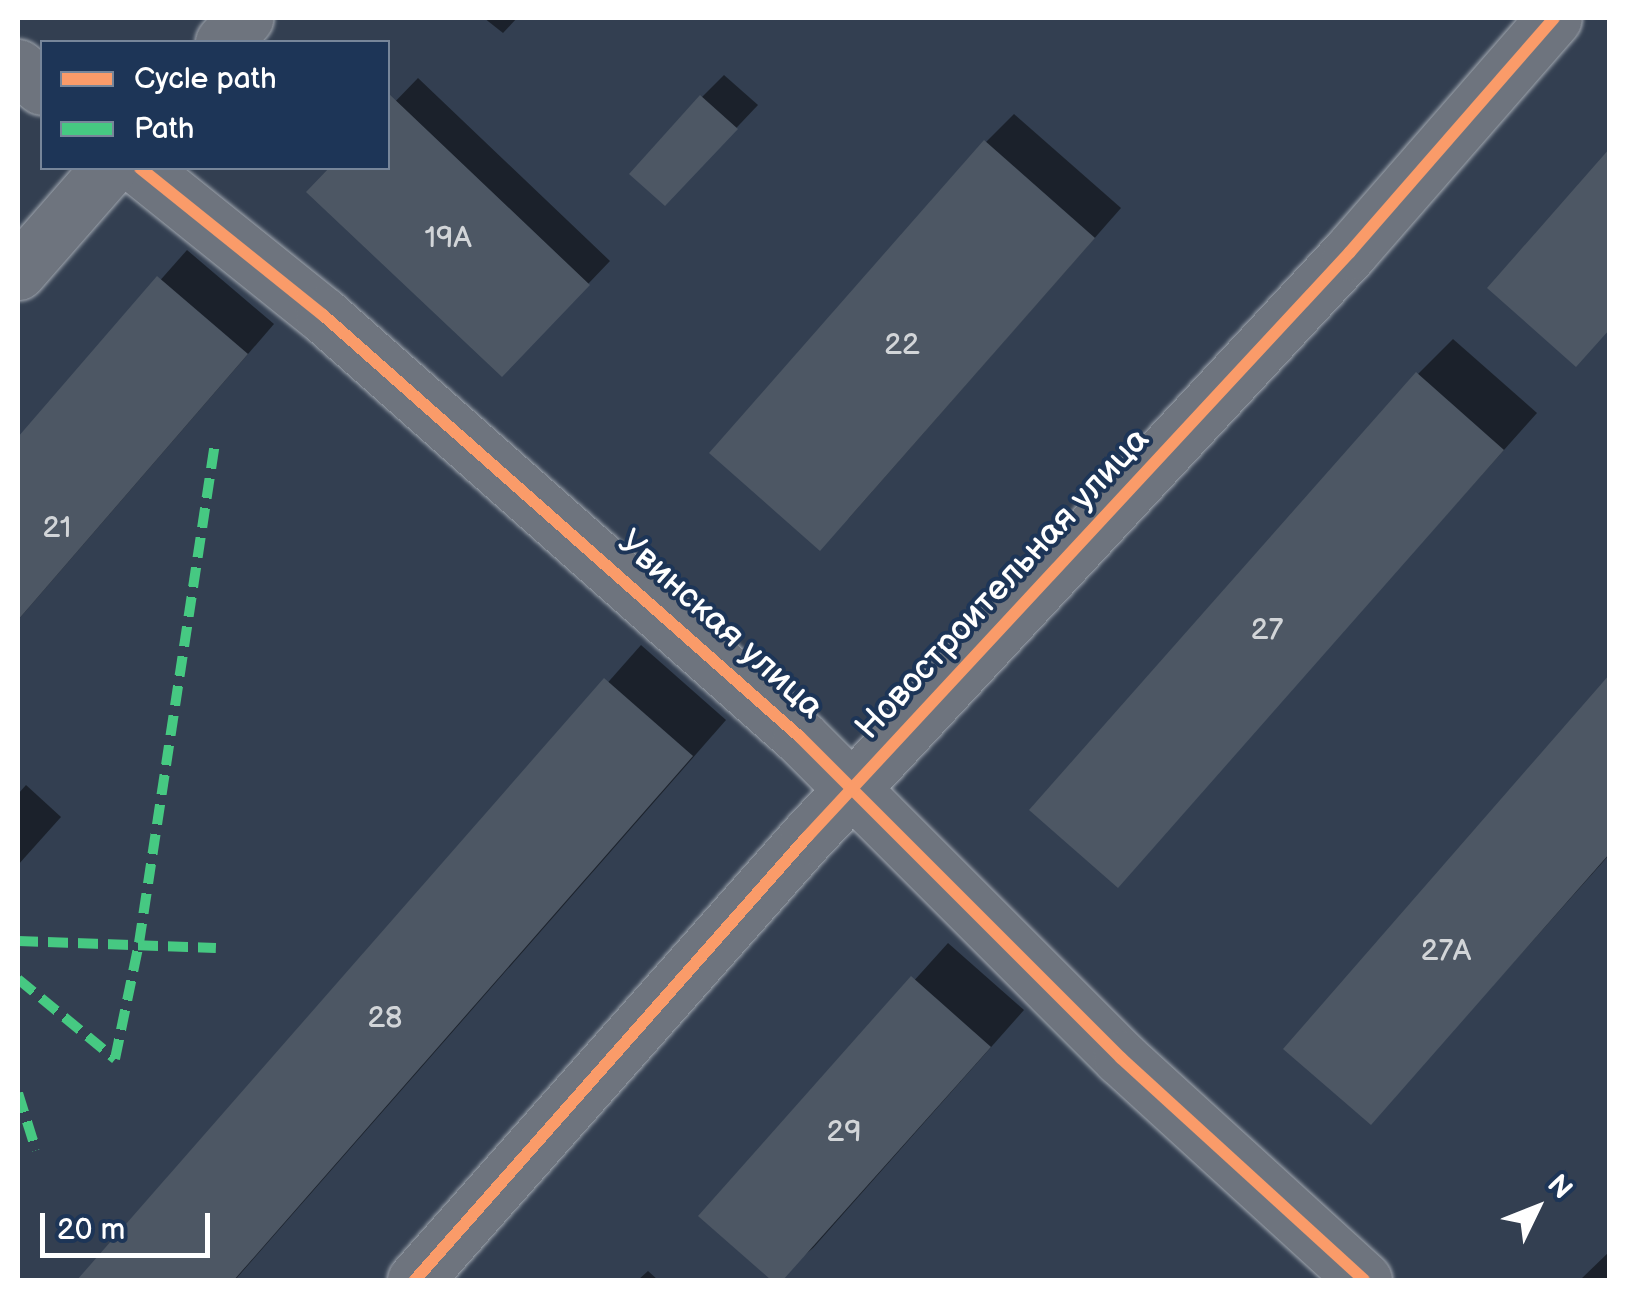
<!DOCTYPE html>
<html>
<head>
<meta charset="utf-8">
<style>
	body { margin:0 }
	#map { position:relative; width:1627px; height:1298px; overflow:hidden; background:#333f51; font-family:"Balsamiq Sans",sans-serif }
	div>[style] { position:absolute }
	.shadow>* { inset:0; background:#0007 }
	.building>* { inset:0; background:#4d5764 }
	.roads { filter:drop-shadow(0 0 2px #a3a9b1) drop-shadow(0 0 2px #a3a9b1) }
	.street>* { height:55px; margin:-27.5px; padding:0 27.5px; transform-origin:27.5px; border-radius:27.5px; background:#6e747e }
	.quiet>* { height:10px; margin-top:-5px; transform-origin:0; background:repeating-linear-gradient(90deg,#46c982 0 20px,transparent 0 30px) }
	.cycleway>* { height:12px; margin:-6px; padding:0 6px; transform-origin:6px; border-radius:6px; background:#fa9b69 }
	span { translate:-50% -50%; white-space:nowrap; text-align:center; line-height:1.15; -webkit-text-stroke:8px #1d3557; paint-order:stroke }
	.number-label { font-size:30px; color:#d2d5d8 }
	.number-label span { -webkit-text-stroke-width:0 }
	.street-label { font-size:35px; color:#fff }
	.frame { position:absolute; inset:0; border:20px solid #fff; pointer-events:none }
	.legend { position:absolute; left:40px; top:40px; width:350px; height:130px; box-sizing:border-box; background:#1d3557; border:2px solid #77869a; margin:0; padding:12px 18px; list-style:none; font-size:30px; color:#fff }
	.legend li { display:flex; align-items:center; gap:20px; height:50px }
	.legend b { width:50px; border:2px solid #77869a }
	.north { position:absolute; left:1487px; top:1158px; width:100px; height:100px; -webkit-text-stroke:8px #1d3557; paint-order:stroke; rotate:47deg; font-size:28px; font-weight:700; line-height:40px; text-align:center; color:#fff }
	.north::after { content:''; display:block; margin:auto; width:35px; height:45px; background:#fff; clip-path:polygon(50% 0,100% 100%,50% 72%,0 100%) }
	.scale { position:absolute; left:40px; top:1213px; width:170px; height:45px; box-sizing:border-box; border:5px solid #fff; border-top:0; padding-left:12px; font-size:30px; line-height:35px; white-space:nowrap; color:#fff; -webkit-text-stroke:8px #1d3557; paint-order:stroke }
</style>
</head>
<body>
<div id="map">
	<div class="shadow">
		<i style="clip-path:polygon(484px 18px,517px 18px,503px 33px)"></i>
		<i style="clip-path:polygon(724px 75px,758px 105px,687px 180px,702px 97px)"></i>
		<i style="clip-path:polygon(418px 78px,610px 261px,524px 351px,309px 192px,332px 168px,388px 168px,388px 109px)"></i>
		<i style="clip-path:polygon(1014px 114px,1121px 208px,848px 519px,986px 142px)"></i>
		<i style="clip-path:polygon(187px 250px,274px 324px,18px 620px,18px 441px)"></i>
		<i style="clip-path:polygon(1453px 339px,1537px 413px,1117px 884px,1418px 374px)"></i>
		<i style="clip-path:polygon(641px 645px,726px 720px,235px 1280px,80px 1280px)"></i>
		<i style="clip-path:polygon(1610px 678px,1610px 854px,1371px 1122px)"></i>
		<i style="clip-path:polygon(26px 785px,61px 817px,18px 865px,18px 794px)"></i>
		<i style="clip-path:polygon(948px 943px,1024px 1010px,813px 1248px,775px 1280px,702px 1216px)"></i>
		<i style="clip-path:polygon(1610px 1251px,1610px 1280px,1580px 1280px)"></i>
		<i style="clip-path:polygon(648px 1271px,658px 1280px,638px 1280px)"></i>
	</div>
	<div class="building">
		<i style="clip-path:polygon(388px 93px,590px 285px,502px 377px,306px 192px,329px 168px,388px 168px)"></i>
		<i style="clip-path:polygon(700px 95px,738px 129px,665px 206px,629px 174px)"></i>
		<i style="clip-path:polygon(984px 140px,1095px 238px,820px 551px,709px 453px)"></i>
		<i style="clip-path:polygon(1610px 148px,1610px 329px,1576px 367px,1487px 288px)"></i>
		<i style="clip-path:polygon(157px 276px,248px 354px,18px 620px,18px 437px)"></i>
		<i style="clip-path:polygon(1416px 372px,1504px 450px,1118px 888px,1029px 810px)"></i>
		<i style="clip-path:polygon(1610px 674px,1610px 853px,1371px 1125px,1283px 1049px)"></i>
		<i style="clip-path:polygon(604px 678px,693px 756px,234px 1280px,77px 1280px)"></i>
		<i style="clip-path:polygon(911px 976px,991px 1047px,783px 1280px,771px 1280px,698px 1216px)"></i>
	</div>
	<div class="roads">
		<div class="street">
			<i style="left:223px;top:42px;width:33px;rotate:-47deg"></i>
			<i style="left:18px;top:67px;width:31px;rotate:40deg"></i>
			<i style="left:140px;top:168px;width:235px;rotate:38.8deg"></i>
			<i style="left:323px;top:315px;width:637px;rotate:41.5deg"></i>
			<i style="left:800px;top:737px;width:454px;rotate:45deg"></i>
			<i style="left:1121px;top:1058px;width:329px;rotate:42.4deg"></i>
			<i style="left:18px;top:272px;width:138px;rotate:-48.8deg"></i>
			<i style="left:415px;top:1280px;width:592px;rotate:-48.5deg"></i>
			<i style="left:807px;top:837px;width:798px;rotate:-47.13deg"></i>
			<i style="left:1350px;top:252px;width:310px;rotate:-48.9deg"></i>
		</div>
	</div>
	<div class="quiet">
		<i style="left:18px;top:941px;width:198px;rotate:2deg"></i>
		<i style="left:18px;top:979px;width:126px;rotate:39.5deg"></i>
		<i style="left:115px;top:1059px;width:118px;rotate:-78.3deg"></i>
		<i style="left:139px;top:943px;width:506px;rotate:-81.36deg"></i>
		<i style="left:18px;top:1093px;width:60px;rotate:72.5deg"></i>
	</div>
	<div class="cycleway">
		<i style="left:140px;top:168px;width:235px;rotate:38.8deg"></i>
		<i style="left:323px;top:315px;width:637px;rotate:41.5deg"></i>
		<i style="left:800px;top:737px;width:454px;rotate:45deg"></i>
		<i style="left:1121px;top:1058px;width:329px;rotate:42.4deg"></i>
		<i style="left:415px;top:1280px;width:592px;rotate:-48.5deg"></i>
		<i style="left:807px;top:837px;width:798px;rotate:-47.13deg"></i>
		<i style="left:1350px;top:252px;width:310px;rotate:-48.9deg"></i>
	</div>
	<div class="number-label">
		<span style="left:448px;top:238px">19А</span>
		<span style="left:902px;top:345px">22</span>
		<span style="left:57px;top:528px">21</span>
		<span style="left:1267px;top:630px">27</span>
		<span style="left:1446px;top:951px">27А</span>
		<span style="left:385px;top:1018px">28</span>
		<span style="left:844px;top:1132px">29</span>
	</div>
	<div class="street-label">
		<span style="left:1003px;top:584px;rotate:-47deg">Новостроительная улица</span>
		<span style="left:720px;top:625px;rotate:42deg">Увинская улица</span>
	</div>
	<div class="frame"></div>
	<ul class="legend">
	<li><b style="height:12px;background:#fa9b69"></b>Cycle path</li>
	<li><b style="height:12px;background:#46c982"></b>Path</li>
	</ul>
	<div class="north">N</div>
	<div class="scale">20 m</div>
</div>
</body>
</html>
